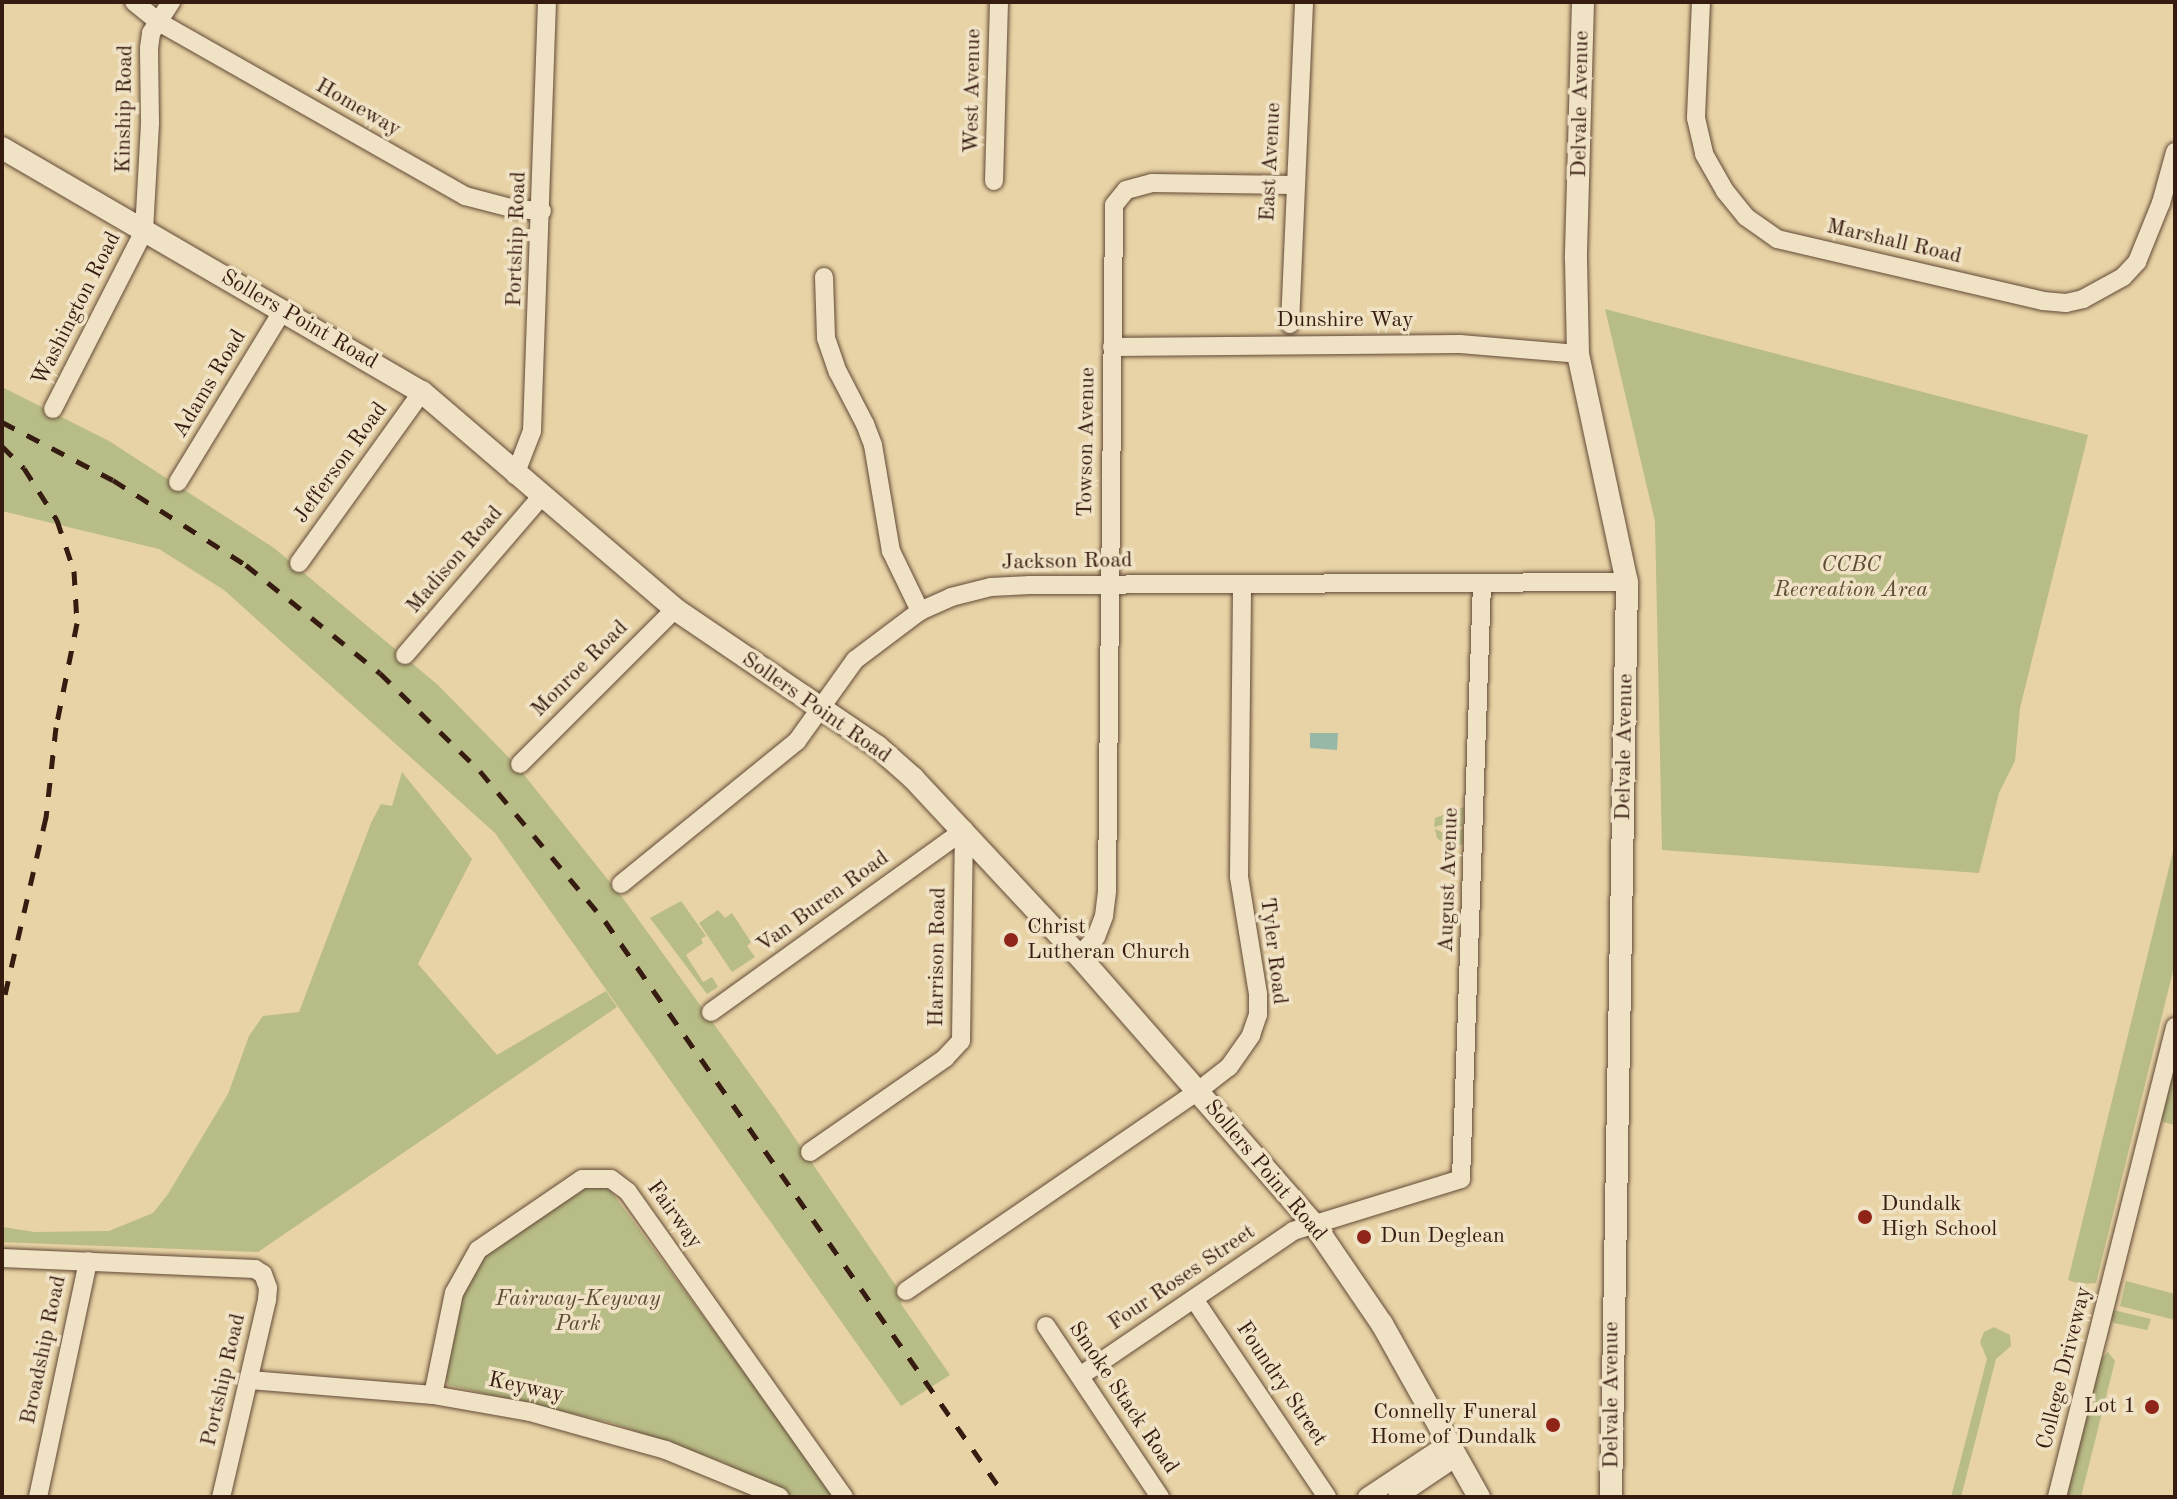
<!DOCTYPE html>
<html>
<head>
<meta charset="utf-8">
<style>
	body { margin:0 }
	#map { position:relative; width:2177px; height:1499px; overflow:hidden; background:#e8d3a6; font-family:"Old Standard TT",serif }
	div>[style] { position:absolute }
	.green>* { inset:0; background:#b8bc86 }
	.water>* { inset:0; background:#97b8a7 }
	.roads { filter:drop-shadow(0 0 2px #624936) drop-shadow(0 0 2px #624936) }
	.minor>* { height:18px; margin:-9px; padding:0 9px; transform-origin:9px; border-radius:9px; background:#f0e2c5 }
	.tertiary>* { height:22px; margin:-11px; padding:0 11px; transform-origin:11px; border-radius:11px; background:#f0e2c5 }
	.rail>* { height:5px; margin-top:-2.5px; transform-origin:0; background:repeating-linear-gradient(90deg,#361b10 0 14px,transparent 0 28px) }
	.dots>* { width:22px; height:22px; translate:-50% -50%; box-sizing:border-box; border:4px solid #f0e2c5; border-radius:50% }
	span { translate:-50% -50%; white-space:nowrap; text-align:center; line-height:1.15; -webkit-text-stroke:7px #f0e2c5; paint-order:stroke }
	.street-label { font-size:22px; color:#361b10 }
	.park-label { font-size:22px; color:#5d4b33; font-style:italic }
	.poi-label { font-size:22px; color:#361b10 }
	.left { translate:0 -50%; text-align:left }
	.right { translate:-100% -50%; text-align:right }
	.frame { position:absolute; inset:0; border:4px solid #361b10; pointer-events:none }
</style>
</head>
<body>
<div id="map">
	<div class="green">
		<i style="clip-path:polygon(1605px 309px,2088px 435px,2020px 708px,2015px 761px,1999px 793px,1979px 873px,1662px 850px,1655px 521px)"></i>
		<i style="clip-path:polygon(2px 387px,109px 441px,274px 548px,438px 685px,517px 766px,625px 901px,773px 1106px,903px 1296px,901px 1304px,950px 1375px,901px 1406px,495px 833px,224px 590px,159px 549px,2px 511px)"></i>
		<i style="clip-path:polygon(402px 772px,472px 859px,418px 964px,497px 1055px,606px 991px,617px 1007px,258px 1252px,2px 1242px,2px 1227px,35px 1232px,109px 1231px,153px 1213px,168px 1194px,228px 1094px,249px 1036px,263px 1016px,299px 1012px,371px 823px,381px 804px,392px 806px)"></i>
		<i style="clip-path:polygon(1464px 807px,1463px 827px,1446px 824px,1434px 827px,1435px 818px)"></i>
		<i style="clip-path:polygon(1435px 829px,1444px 833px,1463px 829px,1463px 845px,1445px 844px,1437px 838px)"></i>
		<i style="clip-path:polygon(2175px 843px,2175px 963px,2096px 1283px,2081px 1284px,2068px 1280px)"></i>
		<i style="clip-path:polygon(681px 901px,706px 936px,701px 939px,703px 943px,686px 955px,703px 982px,712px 977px,718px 987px,707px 994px,650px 918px)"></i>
		<i style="clip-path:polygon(718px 910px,725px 918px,732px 913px,751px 942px,747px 946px,755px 957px,732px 972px,699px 923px)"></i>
		<i style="clip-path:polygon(2175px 1057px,2175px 1125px,2163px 1122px,2160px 1114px)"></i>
		<i style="clip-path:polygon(597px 1186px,610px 1190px,828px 1485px,833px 1497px,793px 1497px,723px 1462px,613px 1423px,448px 1385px,446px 1377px,468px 1274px,482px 1257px,587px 1187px)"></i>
		<i style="clip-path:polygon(2126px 1281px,2175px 1294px,2175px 1320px,2120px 1306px)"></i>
		<i style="clip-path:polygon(2113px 1310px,2151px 1319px,2147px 1330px,2114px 1323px,2111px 1318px)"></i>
		<i style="clip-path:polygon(1994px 1327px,2010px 1335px,2011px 1346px,1996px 1359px,1961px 1497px,1951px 1497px,1987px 1359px,1980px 1342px,1984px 1332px)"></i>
		<i style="clip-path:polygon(2108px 1352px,2115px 1361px,2081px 1497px,2065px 1497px,2099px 1361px)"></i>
	</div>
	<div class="water">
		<i style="clip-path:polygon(1310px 733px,1338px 733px,1337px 750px,1310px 748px)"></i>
	</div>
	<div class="roads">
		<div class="minor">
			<i style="left:134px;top:2px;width:32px;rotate:39deg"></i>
			<i style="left:159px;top:22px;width:352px;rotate:29.6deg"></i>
			<i style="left:465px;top:196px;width:52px;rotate:14.6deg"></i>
			<i style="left:515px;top:209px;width:27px;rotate:4deg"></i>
			<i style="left:1701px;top:2px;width:116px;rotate:92.5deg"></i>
			<i style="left:1696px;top:118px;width:37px;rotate:77deg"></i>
			<i style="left:1704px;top:154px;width:43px;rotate:60.4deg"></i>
			<i style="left:1725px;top:191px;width:33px;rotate:51deg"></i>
			<i style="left:1746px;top:217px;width:38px;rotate:35deg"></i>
			<i style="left:1777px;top:239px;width:273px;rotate:13.1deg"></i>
			<i style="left:2043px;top:301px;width:23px;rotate:5deg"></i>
			<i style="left:2066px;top:303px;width:17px;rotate:-13deg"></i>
			<i style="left:2083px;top:299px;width:46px;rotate:-28.8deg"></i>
			<i style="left:2123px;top:277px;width:21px;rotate:-47deg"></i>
			<i style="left:2137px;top:262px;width:64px;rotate:-67.9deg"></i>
			<i style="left:2161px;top:203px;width:53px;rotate:-74.6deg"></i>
			<i style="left:994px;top:181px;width:179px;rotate:-88.4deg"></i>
			<i style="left:824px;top:277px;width:61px;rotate:88.1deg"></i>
			<i style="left:826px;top:338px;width:36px;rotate:71deg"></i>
			<i style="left:838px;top:372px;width:59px;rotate:62.6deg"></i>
			<i style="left:865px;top:424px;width:22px;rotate:69deg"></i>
			<i style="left:873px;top:445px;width:108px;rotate:80.4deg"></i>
			<i style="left:891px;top:551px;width:67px;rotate:64.2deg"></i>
			<i style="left:1290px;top:324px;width:322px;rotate:-87.5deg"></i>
			<i style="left:1112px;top:347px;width:348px;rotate:-0.5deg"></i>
			<i style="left:1460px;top:344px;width:118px;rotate:4.8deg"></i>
			<i style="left:53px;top:409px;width:200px;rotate:-62.9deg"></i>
			<i style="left:144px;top:231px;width:109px;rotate:-86.8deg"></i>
			<i style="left:150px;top:122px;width:74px;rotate:-90.8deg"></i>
			<i style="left:149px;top:48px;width:15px;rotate:-82deg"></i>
			<i style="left:151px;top:33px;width:37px;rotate:-57deg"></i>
			<i style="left:515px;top:475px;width:47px;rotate:-68.9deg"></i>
			<i style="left:532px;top:431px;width:429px;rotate:-88deg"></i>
			<i style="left:178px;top:482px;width:202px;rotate:-58.6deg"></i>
			<i style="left:299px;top:563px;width:211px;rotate:-54.3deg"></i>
			<i style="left:405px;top:655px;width:208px;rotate:-49.3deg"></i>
			<i style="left:520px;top:764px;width:219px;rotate:-45deg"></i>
			<i style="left:621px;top:884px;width:227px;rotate:-39.1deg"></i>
			<i style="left:797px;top:741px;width:100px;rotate:-54.4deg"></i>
			<i style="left:855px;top:660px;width:81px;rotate:-37deg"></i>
			<i style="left:920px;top:611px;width:34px;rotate:-24deg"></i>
			<i style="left:951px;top:597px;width:41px;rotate:-14deg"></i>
			<i style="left:991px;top:587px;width:39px;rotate:-3deg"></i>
			<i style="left:1030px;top:585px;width:597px;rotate:-0.29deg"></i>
			<i style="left:1079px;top:956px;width:25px;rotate:-48deg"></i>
			<i style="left:1096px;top:937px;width:22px;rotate:-69deg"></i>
			<i style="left:1104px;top:916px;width:26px;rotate:-83deg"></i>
			<i style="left:1107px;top:890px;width:685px;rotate:-89.41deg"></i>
			<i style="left:1114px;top:205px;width:19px;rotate:-51deg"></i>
			<i style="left:1126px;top:190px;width:27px;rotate:-15deg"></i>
			<i style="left:1152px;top:183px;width:142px;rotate:0.8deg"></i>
			<i style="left:711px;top:1012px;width:312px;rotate:-35.7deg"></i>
			<i style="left:810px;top:1152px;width:165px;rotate:-34.8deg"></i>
			<i style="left:945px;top:1058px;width:23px;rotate:-47deg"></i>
			<i style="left:961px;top:1041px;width:211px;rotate:-89.2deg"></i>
			<i style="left:2px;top:1258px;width:253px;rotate:2.5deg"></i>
			<i style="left:255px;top:1269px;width:9px;rotate:32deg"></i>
			<i style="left:263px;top:1274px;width:15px;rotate:70deg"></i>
			<i style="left:268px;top:1288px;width:12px;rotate:95deg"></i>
			<i style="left:267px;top:1300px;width:202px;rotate:103.1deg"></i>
			<i style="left:906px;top:1291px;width:354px;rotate:-34.4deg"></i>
			<i style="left:1198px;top:1091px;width:39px;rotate:-38deg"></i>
			<i style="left:1229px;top:1067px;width:39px;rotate:-55deg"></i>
			<i style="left:1251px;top:1035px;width:21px;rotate:-71deg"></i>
			<i style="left:1258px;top:1015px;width:21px;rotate:-90deg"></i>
			<i style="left:1258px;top:994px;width:119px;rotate:-99.2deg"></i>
			<i style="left:1239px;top:877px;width:293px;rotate:-89.4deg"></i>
			<i style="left:1194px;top:1299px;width:239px;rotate:56.1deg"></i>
			<i style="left:1046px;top:1326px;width:206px;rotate:56.3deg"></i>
			<i style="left:1080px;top:1376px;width:258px;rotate:-34.2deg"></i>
			<i style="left:1293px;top:1231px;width:176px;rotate:-17.2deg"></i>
			<i style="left:1461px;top:1179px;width:596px;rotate:-87.98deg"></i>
			<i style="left:250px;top:1380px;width:184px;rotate:4.7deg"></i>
			<i style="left:433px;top:1395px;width:98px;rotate:9.9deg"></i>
			<i style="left:530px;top:1412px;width:141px;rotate:15.6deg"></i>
			<i style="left:666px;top:1450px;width:123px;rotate:22.4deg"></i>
			<i style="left:433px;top:1395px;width:104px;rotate:-78.4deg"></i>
			<i style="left:454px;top:1293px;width:49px;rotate:-60.8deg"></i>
			<i style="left:478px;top:1250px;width:126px;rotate:-34.3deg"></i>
			<i style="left:582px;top:1179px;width:29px"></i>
			<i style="left:611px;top:1179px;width:21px;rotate:37deg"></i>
			<i style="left:628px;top:1192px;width:374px;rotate:54.7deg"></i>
			<i style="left:38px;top:1497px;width:241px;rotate:-78deg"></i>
			<i style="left:1367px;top:1497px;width:100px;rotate:-33.5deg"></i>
			<i style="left:1397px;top:1497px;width:73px;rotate:-33.9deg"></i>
			<i style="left:2057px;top:1497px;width:485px;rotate:-75.9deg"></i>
		</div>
		<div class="tertiary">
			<i style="left:1583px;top:2px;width:257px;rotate:91.6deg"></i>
			<i style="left:1576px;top:259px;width:95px;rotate:88.8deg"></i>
			<i style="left:1578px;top:354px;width:233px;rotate:77.9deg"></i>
			<i style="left:1627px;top:582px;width:915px;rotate:91deg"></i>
			<i style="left:2px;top:148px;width:486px;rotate:30.2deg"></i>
			<i style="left:422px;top:392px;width:333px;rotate:40.6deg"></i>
			<i style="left:675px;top:609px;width:245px;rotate:34.2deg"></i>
			<i style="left:878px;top:747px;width:47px;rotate:41.5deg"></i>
			<i style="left:913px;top:778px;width:243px;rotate:47deg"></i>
			<i style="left:1079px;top:956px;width:355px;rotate:48.8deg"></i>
			<i style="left:1313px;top:1223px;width:122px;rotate:55.7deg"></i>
			<i style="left:1382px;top:1324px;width:198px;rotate:60.7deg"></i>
		</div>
	</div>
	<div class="rail">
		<i style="left:2px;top:422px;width:125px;rotate:27.6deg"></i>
		<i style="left:113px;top:480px;width:158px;rotate:32.6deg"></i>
		<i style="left:246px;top:565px;width:172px;rotate:38.9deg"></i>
		<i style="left:380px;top:673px;width:140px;rotate:44.4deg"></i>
		<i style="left:480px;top:771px;width:195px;rotate:50.2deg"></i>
		<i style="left:605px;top:921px;width:702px;rotate:55.16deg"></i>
		<i style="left:2px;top:446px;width:31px;rotate:45deg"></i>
		<i style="left:24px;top:468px;width:62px;rotate:57.6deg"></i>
		<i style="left:57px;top:520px;width:54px;rotate:71.6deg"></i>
		<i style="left:74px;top:571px;width:52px;rotate:86.7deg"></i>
		<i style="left:77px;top:623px;width:106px;rotate:101.4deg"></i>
		<i style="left:56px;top:727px;width:91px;rotate:96.3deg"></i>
		<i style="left:46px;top:817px;width:183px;rotate:103deg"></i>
	</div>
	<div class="dots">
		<i style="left:1011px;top:940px;background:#8f2418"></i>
		<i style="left:1865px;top:1217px;background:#8f2418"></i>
		<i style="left:1364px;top:1237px;background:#8f2418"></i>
		<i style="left:2152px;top:1407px;background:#8f2418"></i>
		<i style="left:1553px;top:1425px;background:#8f2418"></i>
	</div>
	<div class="street-label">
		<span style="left:973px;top:91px;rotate:-89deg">West Avenue</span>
		<span style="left:1581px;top:104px;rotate:-89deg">Delvale Avenue</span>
		<span style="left:358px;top:108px;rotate:30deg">Homeway</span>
		<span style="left:125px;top:109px;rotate:-89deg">Kinship Road</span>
		<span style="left:1271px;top:162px;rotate:-87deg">East Avenue</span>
		<span style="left:517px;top:239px;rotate:-88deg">Portship Road</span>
		<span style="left:1894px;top:242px;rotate:13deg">Marshall Road</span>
		<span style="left:77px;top:309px;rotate:-63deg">Washington Road</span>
		<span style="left:299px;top:320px;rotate:30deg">Sollers Point Road</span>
		<span style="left:1345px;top:321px">Dunshire Way</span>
		<span style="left:210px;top:384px;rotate:-59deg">Adams Road</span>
		<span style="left:1087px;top:442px;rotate:-89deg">Towson Avenue</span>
		<span style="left:341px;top:463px;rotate:-54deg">Jefferson Road</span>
		<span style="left:455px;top:560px;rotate:-49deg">Madison Road</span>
		<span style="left:1067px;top:562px;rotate:-1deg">Jackson Road</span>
		<span style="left:580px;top:669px;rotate:-45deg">Monroe Road</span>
		<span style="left:816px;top:708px;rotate:35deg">Sollers Point Road</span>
		<span style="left:1625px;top:747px;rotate:-89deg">Delvale Avenue</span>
		<span style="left:1449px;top:880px;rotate:-88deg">August Avenue</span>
		<span style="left:823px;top:902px;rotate:-36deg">Van Buren Road</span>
		<span style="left:1273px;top:951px;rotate:83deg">Tyler Road</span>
		<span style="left:938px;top:957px;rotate:-89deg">Harrison Road</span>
		<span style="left:1265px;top:1171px;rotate:50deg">Sollers Point Road</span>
		<span style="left:674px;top:1215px;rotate:54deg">Fairway</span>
		<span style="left:1182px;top:1278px;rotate:-34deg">Four Roses Street</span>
		<span style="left:44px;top:1350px;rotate:-78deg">Broadship Road</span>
		<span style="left:2065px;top:1368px;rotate:-76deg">College Driveway</span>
		<span style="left:224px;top:1380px;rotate:-77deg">Portship Road</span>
		<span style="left:1281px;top:1384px;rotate:56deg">Foundry Street</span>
		<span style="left:526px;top:1388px;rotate:12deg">Keyway</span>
		<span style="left:1612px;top:1395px;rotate:-90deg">Delvale Avenue</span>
		<span style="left:1123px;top:1398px;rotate:56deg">Smoke Stack Road</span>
	</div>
	<div class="park-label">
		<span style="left:1851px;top:578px">CCBC<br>Recreation Area</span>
		<span style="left:578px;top:1312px">Fairway-Keyway<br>Park</span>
	</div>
	<div class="poi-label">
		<span class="left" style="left:1027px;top:940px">Christ<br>Lutheran Church</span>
		<span class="left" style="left:1881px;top:1217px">Dundalk<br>High School</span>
		<span class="left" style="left:1380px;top:1237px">Dun Deglean</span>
		<span class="right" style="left:2136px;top:1407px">Lot 1</span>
		<span class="right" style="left:1537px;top:1425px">Connelly Funeral<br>Home of Dundalk</span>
	</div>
	<div class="frame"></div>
</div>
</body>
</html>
